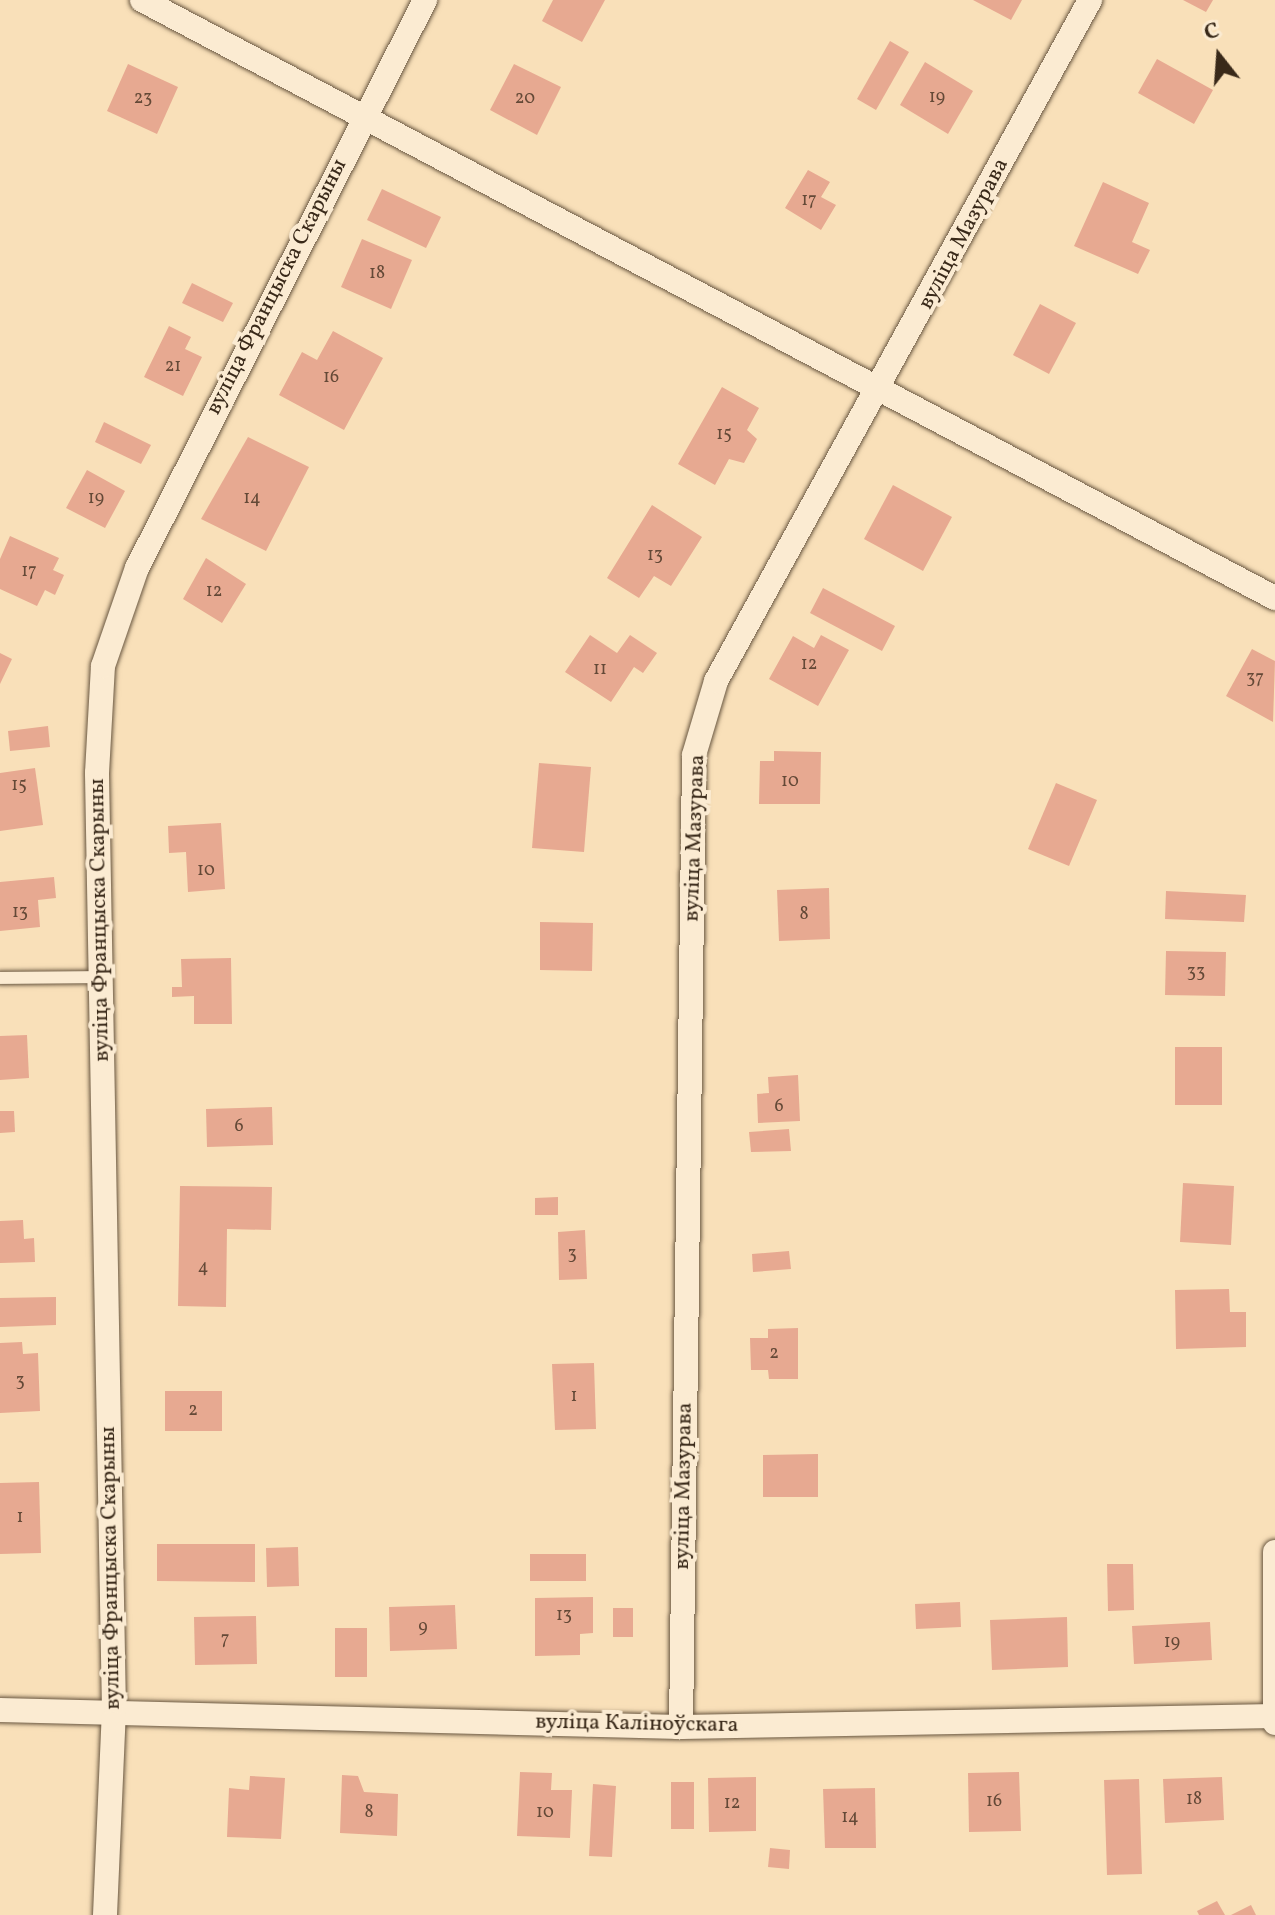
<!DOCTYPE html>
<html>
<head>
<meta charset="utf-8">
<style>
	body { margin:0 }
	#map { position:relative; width:1275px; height:1915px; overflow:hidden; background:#f9e0b9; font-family:Vollkorn,serif }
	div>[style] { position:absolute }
	.building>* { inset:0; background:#e7a991 }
	.roads { filter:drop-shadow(0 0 2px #695741) drop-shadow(0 0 2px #695741) }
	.lane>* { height:12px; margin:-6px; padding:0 6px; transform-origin:6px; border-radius:6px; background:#fbebd2 }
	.street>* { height:24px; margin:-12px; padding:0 12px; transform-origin:12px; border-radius:12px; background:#fbebd2 }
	span { translate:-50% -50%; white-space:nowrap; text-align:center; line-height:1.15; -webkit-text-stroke:8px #fbebd2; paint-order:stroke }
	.number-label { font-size:18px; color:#644937 }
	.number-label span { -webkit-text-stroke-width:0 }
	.street-label { font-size:22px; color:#392919 }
	.north { position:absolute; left:1179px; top:16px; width:80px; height:80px; -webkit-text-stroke:6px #fbebd2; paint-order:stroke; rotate:343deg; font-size:22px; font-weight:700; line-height:32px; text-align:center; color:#392919 }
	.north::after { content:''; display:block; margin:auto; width:28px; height:36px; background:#392919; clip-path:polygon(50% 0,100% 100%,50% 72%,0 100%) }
</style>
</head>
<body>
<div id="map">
	<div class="building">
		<i style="clip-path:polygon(553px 0,605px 0,582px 42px,542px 21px)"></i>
		<i style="clip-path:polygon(973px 0,1022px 0,1011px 20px)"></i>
		<i style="clip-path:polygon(1183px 0,1213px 0,1206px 12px)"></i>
		<i style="clip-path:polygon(890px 41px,909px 52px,876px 110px,857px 99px)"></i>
		<i style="clip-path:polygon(1157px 59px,1213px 90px,1194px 124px,1138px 93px)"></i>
		<i style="clip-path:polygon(925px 62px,973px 91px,948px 134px,900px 105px)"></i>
		<i style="clip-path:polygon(128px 64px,178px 87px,157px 134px,107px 111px)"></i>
		<i style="clip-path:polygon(514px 64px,561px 87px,537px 135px,490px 110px)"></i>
		<i style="clip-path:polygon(808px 170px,830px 182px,821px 197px,836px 205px,821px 230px,785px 208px)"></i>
		<i style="clip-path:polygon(1103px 182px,1149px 203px,1132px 242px,1150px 250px,1138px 274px,1074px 246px)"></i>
		<i style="clip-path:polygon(382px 189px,441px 217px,426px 248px,367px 220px)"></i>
		<i style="clip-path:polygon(362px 239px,412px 260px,391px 309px,341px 287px)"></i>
		<i style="clip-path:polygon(192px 283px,233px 303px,223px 322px,182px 303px)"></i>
		<i style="clip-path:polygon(1040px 304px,1076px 323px,1049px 374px,1013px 355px)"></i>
		<i style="clip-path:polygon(169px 326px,191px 337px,185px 349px,202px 357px,183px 396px,144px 377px)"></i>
		<i style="clip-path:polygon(333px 331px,383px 358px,344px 430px,279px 395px,302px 352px,317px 360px)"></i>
		<i style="clip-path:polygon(722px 387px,759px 408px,747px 430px,757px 439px,744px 463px,729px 459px,715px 485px,678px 464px)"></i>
		<i style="clip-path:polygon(104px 422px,151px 445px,141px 464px,95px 442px)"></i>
		<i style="clip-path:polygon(248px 437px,309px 467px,266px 551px,201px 519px)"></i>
		<i style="clip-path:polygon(87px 470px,125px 491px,105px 528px,66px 508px)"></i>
		<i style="clip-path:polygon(893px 485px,952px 517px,923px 571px,864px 539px)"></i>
		<i style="clip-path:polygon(652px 505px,702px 537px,671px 586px,654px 576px,639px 598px,607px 578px)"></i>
		<i style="clip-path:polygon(10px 536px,59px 558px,53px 570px,64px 575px,55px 595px,45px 590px,37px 606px,0 589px,0 559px)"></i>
		<i style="clip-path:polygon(206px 558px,246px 584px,222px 623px,183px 599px)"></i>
		<i style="clip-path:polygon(823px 588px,895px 626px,882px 651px,810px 613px)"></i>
		<i style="clip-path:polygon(590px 635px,617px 653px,630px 635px,657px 653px,643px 673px,634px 667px,611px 702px,565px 672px)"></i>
		<i style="clip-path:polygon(821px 635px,849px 650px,818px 706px,769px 679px,793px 636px,814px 648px)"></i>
		<i style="clip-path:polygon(1252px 649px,1275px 661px,1273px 722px,1226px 696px)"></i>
		<i style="clip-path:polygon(0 653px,12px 659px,0 684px)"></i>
		<i style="clip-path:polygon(48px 726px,50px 747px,10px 751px,8px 731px)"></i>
		<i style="clip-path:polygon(774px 751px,821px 752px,820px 804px,759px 804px,760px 761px,774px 761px)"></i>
		<i style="clip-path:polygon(539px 763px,591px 767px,584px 852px,532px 848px)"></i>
		<i style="clip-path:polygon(35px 768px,43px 825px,0 831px,0 773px)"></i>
		<i style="clip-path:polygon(1056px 783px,1097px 800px,1069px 866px,1028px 849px)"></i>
		<i style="clip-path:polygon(221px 823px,225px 889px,188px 892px,186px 852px,169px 853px,168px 826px)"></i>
		<i style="clip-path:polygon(54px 877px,56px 898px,38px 900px,40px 927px,0 931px,0 882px)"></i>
		<i style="clip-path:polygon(829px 888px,830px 939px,779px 941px,777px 890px)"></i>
		<i style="clip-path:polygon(1166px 891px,1246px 895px,1244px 922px,1165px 919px)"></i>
		<i style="clip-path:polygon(540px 922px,593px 923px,592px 971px,540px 970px)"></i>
		<i style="clip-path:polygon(1166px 951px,1226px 952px,1225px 996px,1165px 995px)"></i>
		<i style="clip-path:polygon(231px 958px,232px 1024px,194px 1024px,194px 996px,172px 997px,172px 987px,182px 987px,181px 959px)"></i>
		<i style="clip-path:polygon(27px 1035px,29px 1078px,0 1080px,0 1036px)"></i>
		<i style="clip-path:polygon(1175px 1047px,1222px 1047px,1222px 1105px,1175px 1105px)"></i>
		<i style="clip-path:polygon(798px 1075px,800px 1121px,758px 1123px,757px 1094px,769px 1093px,768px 1077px)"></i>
		<i style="clip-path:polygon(272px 1107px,273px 1145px,207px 1147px,206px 1109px)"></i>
		<i style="clip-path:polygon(0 1111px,14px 1111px,15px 1132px,0 1133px)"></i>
		<i style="clip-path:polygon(789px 1129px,791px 1151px,751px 1152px,749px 1132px)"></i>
		<i style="clip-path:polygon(1183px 1183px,1234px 1186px,1231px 1245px,1180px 1242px)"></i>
		<i style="clip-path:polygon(180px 1186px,272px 1187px,271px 1230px,227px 1229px,226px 1307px,178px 1306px)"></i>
		<i style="clip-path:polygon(558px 1197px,558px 1215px,535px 1215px,535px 1198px)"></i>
		<i style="clip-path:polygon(23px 1220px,24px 1239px,34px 1238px,35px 1262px,0 1263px,0 1221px)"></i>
		<i style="clip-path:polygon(585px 1230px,587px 1279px,559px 1280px,558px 1232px)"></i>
		<i style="clip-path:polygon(789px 1251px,791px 1269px,753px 1272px,752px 1254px)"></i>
		<i style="clip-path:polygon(1229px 1289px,1230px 1312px,1246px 1312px,1246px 1347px,1176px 1349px,1175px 1290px)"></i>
		<i style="clip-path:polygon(56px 1297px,56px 1325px,0 1327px,0 1298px)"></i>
		<i style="clip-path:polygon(798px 1328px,798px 1379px,769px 1379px,768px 1370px,751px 1370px,750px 1338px,768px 1338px,768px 1329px)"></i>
		<i style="clip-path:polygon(22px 1342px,23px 1354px,38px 1353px,40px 1411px,0 1413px,0 1343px)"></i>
		<i style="clip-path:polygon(594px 1363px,596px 1429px,555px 1430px,552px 1364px)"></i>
		<i style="clip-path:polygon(165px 1391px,222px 1391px,222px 1431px,165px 1431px)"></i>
		<i style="clip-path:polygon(818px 1454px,818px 1497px,763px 1497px,763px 1455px)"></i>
		<i style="clip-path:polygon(39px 1482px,41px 1553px,0 1554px,0 1483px)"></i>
		<i style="clip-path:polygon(157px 1544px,255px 1544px,255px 1582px,157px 1581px)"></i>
		<i style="clip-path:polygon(298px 1547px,299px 1586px,267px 1587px,266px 1548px)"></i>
		<i style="clip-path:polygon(530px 1554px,586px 1554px,586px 1581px,530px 1581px)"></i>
		<i style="clip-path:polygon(1107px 1564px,1133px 1564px,1134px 1610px,1108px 1611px)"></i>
		<i style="clip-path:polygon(593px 1597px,593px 1633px,580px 1634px,580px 1655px,535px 1656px,535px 1598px)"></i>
		<i style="clip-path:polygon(960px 1602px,961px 1627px,916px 1629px,915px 1604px)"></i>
		<i style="clip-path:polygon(455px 1605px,457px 1649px,390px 1651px,389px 1607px)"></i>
		<i style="clip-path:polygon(613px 1608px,633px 1608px,633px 1637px,613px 1637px)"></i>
		<i style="clip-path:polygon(256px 1616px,257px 1664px,195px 1665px,194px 1617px)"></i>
		<i style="clip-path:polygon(1067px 1617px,1068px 1667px,992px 1670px,990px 1620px)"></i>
		<i style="clip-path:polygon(1210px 1622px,1212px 1660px,1134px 1664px,1132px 1626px)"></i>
		<i style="clip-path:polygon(335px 1628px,367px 1628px,367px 1677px,335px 1677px)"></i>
		<i style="clip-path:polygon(520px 1772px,552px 1773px,551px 1790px,572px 1790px,570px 1838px,517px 1836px)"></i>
		<i style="clip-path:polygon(1019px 1772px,1021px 1831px,969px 1832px,968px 1773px)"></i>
		<i style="clip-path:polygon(342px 1775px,358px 1776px,364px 1792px,398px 1794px,397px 1836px,340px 1833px)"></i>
		<i style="clip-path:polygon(250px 1776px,285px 1778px,281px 1839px,227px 1837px,229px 1788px,249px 1790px)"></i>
		<i style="clip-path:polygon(756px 1777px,756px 1831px,709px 1832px,708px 1778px)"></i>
		<i style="clip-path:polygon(1222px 1777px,1224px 1820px,1165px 1823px,1163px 1779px)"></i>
		<i style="clip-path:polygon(1139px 1779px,1142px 1874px,1107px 1875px,1104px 1780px)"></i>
		<i style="clip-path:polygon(671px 1782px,694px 1782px,694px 1829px,671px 1829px)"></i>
		<i style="clip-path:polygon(593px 1784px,616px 1786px,612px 1857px,589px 1856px)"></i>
		<i style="clip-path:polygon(875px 1788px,876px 1848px,825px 1848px,823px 1789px)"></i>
		<i style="clip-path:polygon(770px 1848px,790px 1850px,789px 1869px,768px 1867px)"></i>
		<i style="clip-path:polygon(1217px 1901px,1225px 1915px,1199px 1915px,1197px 1911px)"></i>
		<i style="clip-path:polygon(1251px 1905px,1256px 1915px,1231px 1915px)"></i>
	</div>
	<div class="roads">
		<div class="lane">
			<i style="left:0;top:978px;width:101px;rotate:-0.6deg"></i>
		</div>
		<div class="street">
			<i style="left:142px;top:0;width:1281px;rotate:27.83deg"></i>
			<i style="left:1275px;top:1552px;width:171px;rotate:90deg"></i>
			<i style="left:0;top:1710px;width:681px;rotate:1.43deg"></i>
			<i style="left:681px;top:1727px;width:594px;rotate:-1.06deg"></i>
			<i style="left:681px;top:1727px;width:972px;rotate:-89.23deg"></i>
			<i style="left:694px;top:755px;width:77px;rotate:-73.4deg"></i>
			<i style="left:716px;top:681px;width:777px;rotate:-61.22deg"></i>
			<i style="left:105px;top:1915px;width:204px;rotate:-87.5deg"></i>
			<i style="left:114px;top:1711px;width:938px;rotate:-91.04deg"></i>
			<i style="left:97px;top:773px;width:107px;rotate:-86.8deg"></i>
			<i style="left:103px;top:666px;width:104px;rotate:-70.9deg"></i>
			<i style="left:137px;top:568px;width:637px;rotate:-63.11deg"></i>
		</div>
	</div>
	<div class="number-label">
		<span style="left:937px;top:98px">19</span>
		<span style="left:143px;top:99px">23</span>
		<span style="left:525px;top:99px">20</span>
		<span style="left:809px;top:201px">17</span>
		<span style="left:377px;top:274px">18</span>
		<span style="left:173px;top:367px">21</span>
		<span style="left:331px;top:378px">16</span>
		<span style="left:724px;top:435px">15</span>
		<span style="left:96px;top:499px">19</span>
		<span style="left:252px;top:499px">14</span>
		<span style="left:655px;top:556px">13</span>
		<span style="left:29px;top:572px">17</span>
		<span style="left:214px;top:592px">12</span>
		<span style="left:809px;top:665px">12</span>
		<span style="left:600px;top:670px">11</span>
		<span style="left:1255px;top:679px">37</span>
		<span style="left:790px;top:782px">10</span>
		<span style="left:19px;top:786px">15</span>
		<span style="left:206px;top:871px">10</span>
		<span style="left:20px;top:913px">13</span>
		<span style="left:804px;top:915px">8</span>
		<span style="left:1196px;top:973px">33</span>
		<span style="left:779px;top:1107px">6</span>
		<span style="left:239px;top:1127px">6</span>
		<span style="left:572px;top:1255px">3</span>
		<span style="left:203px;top:1268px">4</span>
		<span style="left:774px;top:1354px">2</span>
		<span style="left:20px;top:1382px">3</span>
		<span style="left:574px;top:1397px">1</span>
		<span style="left:193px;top:1411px">2</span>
		<span style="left:20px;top:1518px">1</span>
		<span style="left:564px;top:1616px">13</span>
		<span style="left:423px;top:1628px">9</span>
		<span style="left:225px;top:1640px">7</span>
		<span style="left:1172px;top:1643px">19</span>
		<span style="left:1194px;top:1800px">18</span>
		<span style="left:994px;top:1802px">16</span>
		<span style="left:732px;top:1804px">12</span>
		<span style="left:369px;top:1813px">8</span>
		<span style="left:545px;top:1813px">10</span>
		<span style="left:850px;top:1818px">14</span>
	</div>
	<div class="street-label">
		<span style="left:964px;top:234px;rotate:-62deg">вуліца Мазурава</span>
		<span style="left:277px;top:287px;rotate:-63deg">вуліца Францыска Скарыны</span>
		<span style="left:695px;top:838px;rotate:-88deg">вуліца Мазурава</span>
		<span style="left:100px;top:920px;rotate:-91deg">вуліца Францыска Скарыны</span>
		<span style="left:684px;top:1486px;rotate:-89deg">вуліца Мазурава</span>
		<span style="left:111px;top:1568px;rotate:-91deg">вуліца Францыска Скарыны</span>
		<span style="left:637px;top:1724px;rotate:1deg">вуліца Каліноўскага</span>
	</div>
	<div class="north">С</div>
</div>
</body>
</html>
